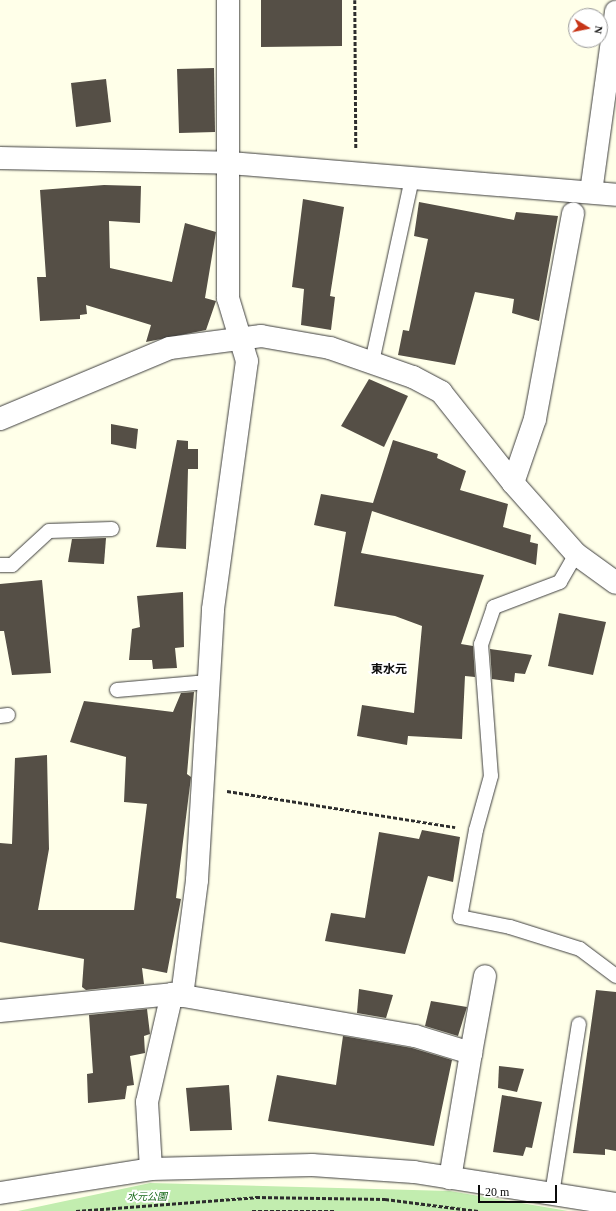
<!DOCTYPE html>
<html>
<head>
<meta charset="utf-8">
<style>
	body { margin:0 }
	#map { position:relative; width:616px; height:1211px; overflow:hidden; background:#ffffe9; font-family:"Times New Roman","Noto Sans JP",serif }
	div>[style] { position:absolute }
	.green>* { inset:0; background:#c2edaf }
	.building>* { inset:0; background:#554f46 }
	.path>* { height:2.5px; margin-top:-1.25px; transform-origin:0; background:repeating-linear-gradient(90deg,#2d2d2d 0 4px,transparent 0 6px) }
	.roads { filter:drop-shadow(0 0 1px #3e3e3e) drop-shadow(0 0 1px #3e3e3e) }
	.service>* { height:14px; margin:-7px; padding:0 7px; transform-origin:7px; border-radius:7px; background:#fff }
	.minor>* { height:22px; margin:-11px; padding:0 11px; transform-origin:11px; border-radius:11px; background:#fff }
	.tertiary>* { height:22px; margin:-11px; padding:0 11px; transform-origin:11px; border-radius:11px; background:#fff }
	span { translate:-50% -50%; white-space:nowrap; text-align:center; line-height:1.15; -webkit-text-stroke:4px #fff; paint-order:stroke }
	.park-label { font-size:10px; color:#166817; font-style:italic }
	.quarter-label { font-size:12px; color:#0b0b0b; font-weight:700 }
	.north { position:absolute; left:568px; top:8px; width:40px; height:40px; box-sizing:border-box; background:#fff; border:1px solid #9d9d9d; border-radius:50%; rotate:100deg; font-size:11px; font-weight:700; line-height:16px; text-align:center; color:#0b0b0b }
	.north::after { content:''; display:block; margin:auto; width:14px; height:18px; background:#c73517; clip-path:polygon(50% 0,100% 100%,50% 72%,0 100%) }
	.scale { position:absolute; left:478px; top:1185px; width:79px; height:18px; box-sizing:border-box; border:2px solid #0b0b0b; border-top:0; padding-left:5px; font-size:12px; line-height:14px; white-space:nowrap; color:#0b0b0b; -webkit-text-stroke:3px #fff; paint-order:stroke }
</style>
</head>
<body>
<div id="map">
	<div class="green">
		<i style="clip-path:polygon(150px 1183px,450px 1191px,568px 1211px,18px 1211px)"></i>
	</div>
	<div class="building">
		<i style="clip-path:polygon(261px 0,342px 0,342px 46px,261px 47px)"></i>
		<i style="clip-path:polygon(214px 68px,215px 132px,179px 133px,177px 69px)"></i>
		<i style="clip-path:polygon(106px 79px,111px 122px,76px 127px,71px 83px)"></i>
		<i style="clip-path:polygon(104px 185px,141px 186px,140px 223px,109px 221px,110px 268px,172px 282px,185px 223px,216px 232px,205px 298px,216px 301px,206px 330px,146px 342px,151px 325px,86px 305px,87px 314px,80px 315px,80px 319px,40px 321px,37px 277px,46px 277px,40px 190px)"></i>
		<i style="clip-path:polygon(303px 199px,344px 207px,330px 296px,335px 297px,331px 330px,301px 325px,304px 289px,292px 287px)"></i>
		<i style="clip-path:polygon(419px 202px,514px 220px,516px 212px,558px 216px,539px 321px,512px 313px,514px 299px,475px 292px,455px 365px,398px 355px,403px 330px,409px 331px,428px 239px,414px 236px)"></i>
		<i style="clip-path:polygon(369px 379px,408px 396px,384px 447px,341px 426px)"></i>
		<i style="clip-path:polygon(111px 424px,138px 429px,136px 449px,111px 444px)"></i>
		<i style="clip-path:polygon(177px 440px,188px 441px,188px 449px,198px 449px,198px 469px,188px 469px,186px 549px,156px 547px)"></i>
		<i style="clip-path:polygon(393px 440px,438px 454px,437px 458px,466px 471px,460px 490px,508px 504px,503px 527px,531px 535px,530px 542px,538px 544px,536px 565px,372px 511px,361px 553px,484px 575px,461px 644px,473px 646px,475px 677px,465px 676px,462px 739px,408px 736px,407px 745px,357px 736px,362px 705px,414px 713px,422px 626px,395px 616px,334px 606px,346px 532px,314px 525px,321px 494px,373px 503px)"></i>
		<i style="clip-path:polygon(106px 538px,104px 564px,68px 562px,72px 539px)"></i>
		<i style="clip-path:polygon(42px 580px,51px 673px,12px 675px,4px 631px,0 631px,0 584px)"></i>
		<i style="clip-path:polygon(183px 592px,184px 647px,175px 648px,177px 668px,153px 669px,152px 660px,129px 660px,132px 629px,140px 627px,137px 596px)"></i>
		<i style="clip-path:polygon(559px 613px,606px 622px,593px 675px,548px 666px)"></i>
		<i style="clip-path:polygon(490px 649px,532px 655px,525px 674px,515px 673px,514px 682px,492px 679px)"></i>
		<i style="clip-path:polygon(194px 692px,187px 774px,191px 777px,176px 898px,181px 899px,167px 973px,142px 968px,144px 984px,86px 990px,82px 987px,84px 959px,0 942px,0 843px,12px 844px,15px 758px,47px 755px,49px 849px,38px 910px,134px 910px,147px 804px,124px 802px,126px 757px,70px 742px,84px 701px,173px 712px,181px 693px)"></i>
		<i style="clip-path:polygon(422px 830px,460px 837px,453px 882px,428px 876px,405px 954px,325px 941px,331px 913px,365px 918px,379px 832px,419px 839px)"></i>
		<i style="clip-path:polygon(359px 989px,393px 995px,386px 1018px,357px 1013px)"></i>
		<i style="clip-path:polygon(596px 990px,616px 992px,616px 1151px,605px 1149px,605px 1155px,573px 1153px)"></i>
		<i style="clip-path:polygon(431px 1001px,467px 1007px,458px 1036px,425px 1026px)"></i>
		<i style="clip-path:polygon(147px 1009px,150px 1034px,144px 1036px,145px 1053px,130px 1056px,134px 1085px,127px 1086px,125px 1099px,88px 1103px,87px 1074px,93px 1073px,89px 1015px)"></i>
		<i style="clip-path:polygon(343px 1036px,412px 1048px,452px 1060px,434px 1146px,268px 1121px,277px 1075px,336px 1085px)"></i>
		<i style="clip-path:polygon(499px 1066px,524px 1069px,517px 1092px,498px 1088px)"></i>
		<i style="clip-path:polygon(229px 1085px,232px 1130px,190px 1131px,186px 1088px)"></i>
		<i style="clip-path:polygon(502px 1095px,542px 1102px,532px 1148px,526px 1147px,523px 1156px,493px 1152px)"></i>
	</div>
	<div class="path">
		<i style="left:355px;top:0;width:149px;rotate:89.6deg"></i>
		<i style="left:227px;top:791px;width:231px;rotate:9deg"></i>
		<i style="left:76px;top:1211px;width:181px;rotate:-4.4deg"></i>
		<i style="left:256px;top:1197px;width:129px;rotate:0.9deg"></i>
		<i style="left:385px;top:1199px;width:94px;rotate:7.4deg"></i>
		<i style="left:252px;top:1211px;width:83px"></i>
	</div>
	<div class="roads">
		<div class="service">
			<i style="left:372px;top:362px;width:188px;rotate:-77.7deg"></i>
			<i style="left:576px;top:554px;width:32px;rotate:120deg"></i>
			<i style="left:560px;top:582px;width:71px;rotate:159.3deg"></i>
			<i style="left:494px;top:607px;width:39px;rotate:109deg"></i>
			<i style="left:481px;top:644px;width:132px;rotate:85.7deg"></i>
			<i style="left:491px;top:776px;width:56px;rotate:105.5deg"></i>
			<i style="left:476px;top:830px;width:88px;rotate:100.4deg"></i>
			<i style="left:460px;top:917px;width:51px;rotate:11.3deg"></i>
			<i style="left:510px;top:927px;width:73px;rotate:17.4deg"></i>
			<i style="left:580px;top:949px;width:45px;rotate:36.9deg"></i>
			<i style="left:0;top:565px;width:12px"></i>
			<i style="left:12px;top:565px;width:50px;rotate:-42.6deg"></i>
			<i style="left:49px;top:531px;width:63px;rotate:-1.8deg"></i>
			<i style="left:117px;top:690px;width:91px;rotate:-5deg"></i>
			<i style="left:0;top:716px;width:8px;rotate:-7deg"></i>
			<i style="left:552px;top:1194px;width:172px;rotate:-81deg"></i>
		</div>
		<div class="minor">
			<i style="left:0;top:158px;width:230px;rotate:1.2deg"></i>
			<i style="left:230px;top:163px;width:387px;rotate:4.7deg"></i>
			<i style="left:591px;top:192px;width:182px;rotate:-82.1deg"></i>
			<i style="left:0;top:419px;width:184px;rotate:-22.7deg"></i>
			<i style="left:170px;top:348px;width:92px;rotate:-7.5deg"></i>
			<i style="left:261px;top:336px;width:70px;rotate:9.9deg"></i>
			<i style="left:330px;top:348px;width:88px;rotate:19.3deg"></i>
			<i style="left:413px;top:377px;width:32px;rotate:28deg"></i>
			<i style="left:441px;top:392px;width:116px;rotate:51.6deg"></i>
			<i style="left:513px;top:483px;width:95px;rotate:48.4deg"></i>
			<i style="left:576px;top:554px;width:49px;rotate:35.9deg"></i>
			<i style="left:513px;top:483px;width:68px;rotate:-71deg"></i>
			<i style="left:535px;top:419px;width:209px;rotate:-79.5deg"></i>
			<i style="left:182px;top:996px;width:117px;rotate:-82.6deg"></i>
			<i style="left:197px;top:880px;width:271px;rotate:-86.6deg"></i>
			<i style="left:213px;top:609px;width:250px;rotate:-82.2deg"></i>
			<i style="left:247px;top:361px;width:66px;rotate:-106.8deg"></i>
			<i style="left:228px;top:298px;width:298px;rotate:-90deg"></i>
			<i style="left:0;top:1011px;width:173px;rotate:-5.6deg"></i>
			<i style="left:172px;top:994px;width:247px;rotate:9.8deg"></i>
			<i style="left:415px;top:1036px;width:59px;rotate:16.9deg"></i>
			<i style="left:471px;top:1053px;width:127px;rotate:99.5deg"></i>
			<i style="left:471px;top:1053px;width:78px;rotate:-79.7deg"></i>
			<i style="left:151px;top:1169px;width:67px;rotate:-93.4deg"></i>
			<i style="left:147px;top:1102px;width:111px;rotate:-77deg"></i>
		</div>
		<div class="tertiary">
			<i style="left:0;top:1193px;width:153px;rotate:-9deg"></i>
			<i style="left:151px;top:1169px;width:161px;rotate:-1.4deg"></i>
			<i style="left:312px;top:1165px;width:102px;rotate:3.9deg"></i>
			<i style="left:414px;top:1172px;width:205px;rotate:9deg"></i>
		</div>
	</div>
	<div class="park-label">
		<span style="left:147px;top:1197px">水元公園</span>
	</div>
	<div class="quarter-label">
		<span style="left:389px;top:670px">東水元</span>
	</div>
	<div class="north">N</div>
	<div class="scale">20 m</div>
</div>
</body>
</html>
